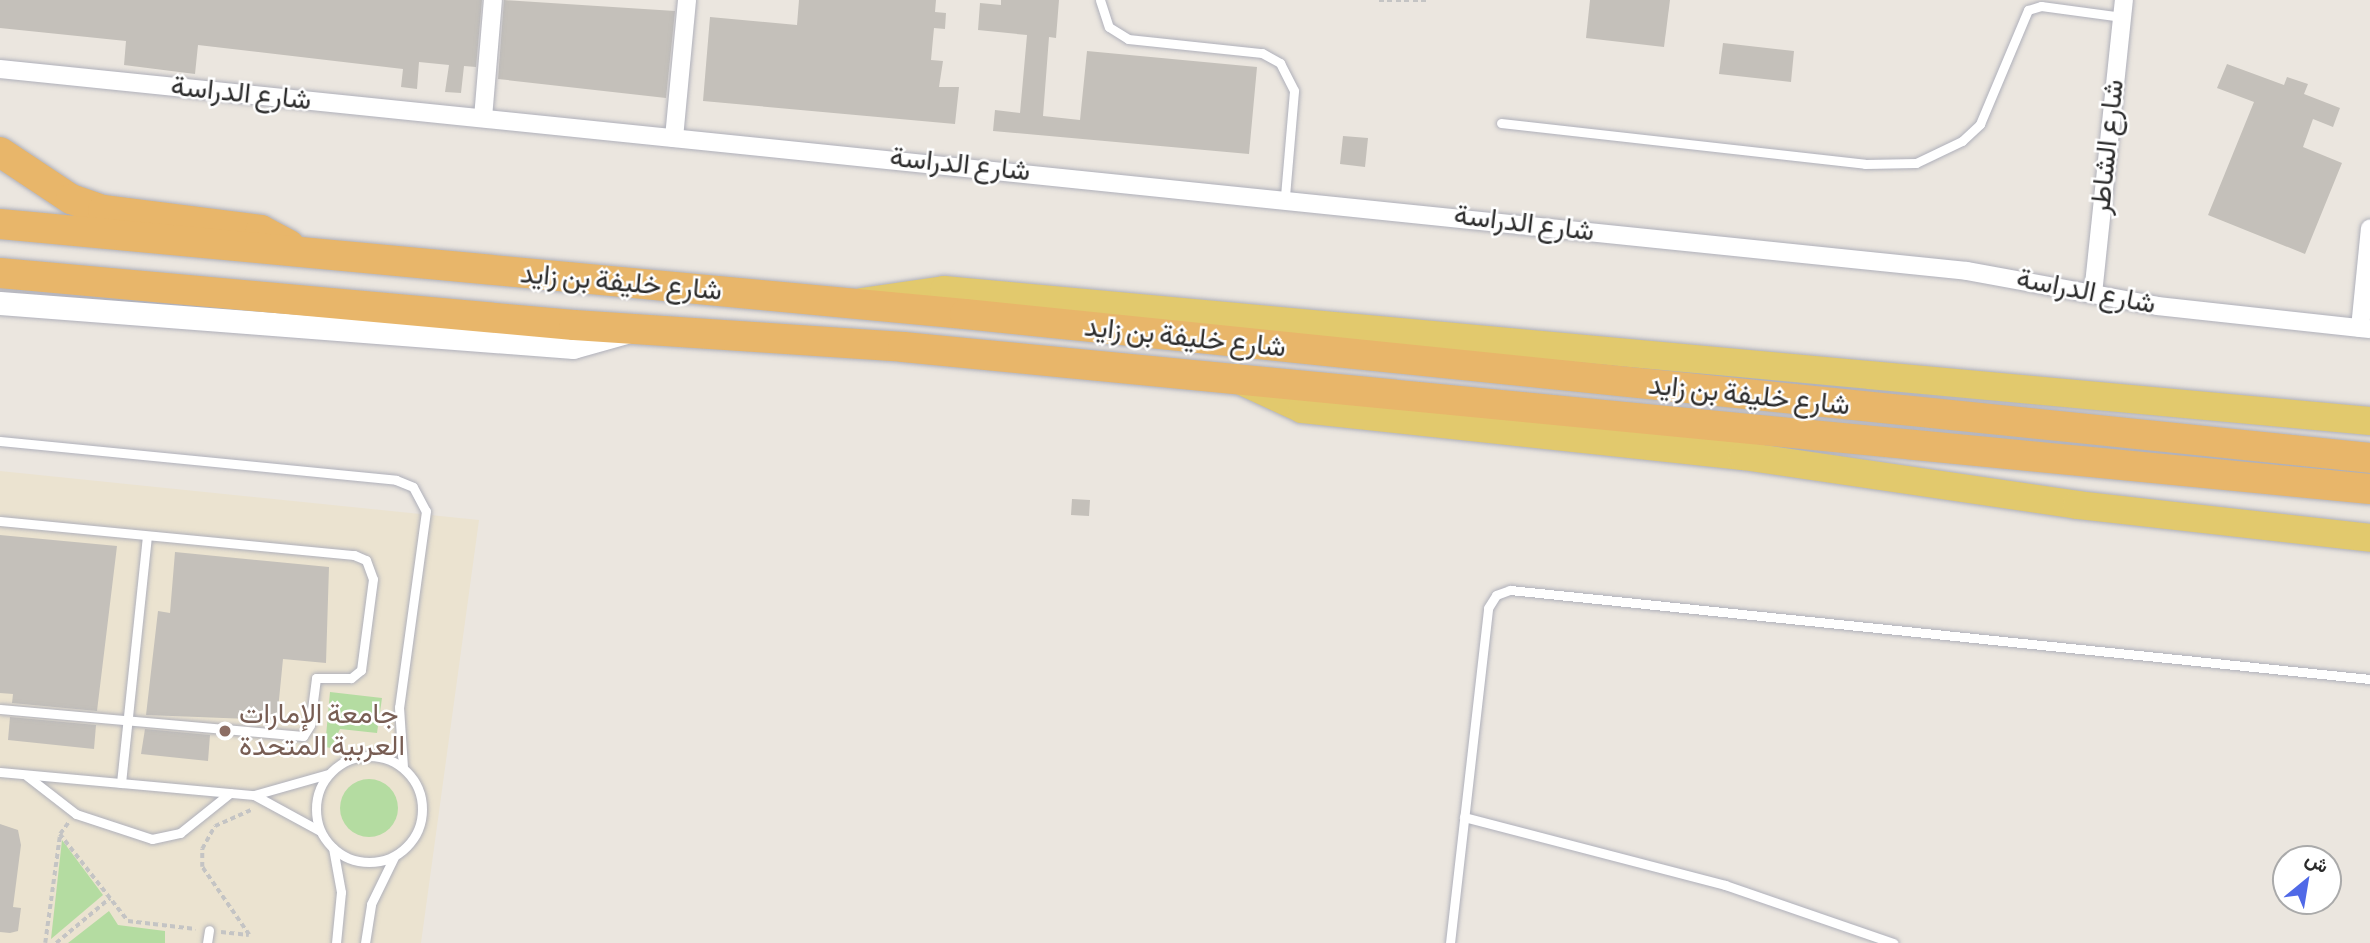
<!DOCTYPE html>
<html>
<head>
<meta charset="utf-8">
<style>
	body { margin:0 }
	#map { position:relative; width:2370px; height:943px; overflow:hidden; background:#ebe6df; font-family:"Alegreya Sans",Vazirmatn,sans-serif }
	div>[style] { position:absolute }
	.education>* { inset:0; background:#ebe3d0 }
	.green>* { inset:0; background:#b4dca1 }
	.round { border-radius:50% }
	.building>* { inset:0; background:#c4c0ba }
	.path>* { height:3.5px; margin-top:-1.75px; transform-origin:0; background:repeating-linear-gradient(90deg,#c4c4c4 0 5px,transparent 0 8.5px) }
	.roads { filter:drop-shadow(0 0 2px #afb0ba) drop-shadow(0 0 2px #afb0ba) }
	.service>* { height:9px; margin:-4.5px; padding:0 4.5px; transform-origin:4.5px; border-radius:4.5px; background:#fff }
	.service>.ring { margin:-4.5px; padding:0; box-sizing:content-box; background:none; border:9px solid #fff; border-radius:50% }
	.minor>* { height:18px; margin:-9px; padding:0 9px; transform-origin:9px; border-radius:9px; background:#fff }
	.tertiary>* { height:23px; margin:-11.5px; padding:0 11.5px; transform-origin:11.5px; border-radius:11.5px; background:#fff }
	.primary>* { height:28px; margin:-14px; padding:0 14px; transform-origin:14px; border-radius:14px; background:#e2c96d }
	.trunk>* { height:30px; margin:-15px; padding:0 15px; transform-origin:15px; border-radius:15px; background:#e8b66a }
	.dots>* { width:19px; height:19px; translate:-50% -50%; box-sizing:border-box; border:4px solid #fff; border-radius:50% }
	span { translate:-50% -50%; white-space:nowrap; text-align:center; line-height:1.15; -webkit-text-stroke:5px #fff; paint-order:stroke }
	.street-label { font-size:28px; color:#2b2b2b }
	.education-label { font-size:28px; color:#785e54 }
	.left { translate:0 -50%; text-align:left }
	.north { position:absolute; left:2272px; top:845px; width:70px; height:70px; box-sizing:border-box; background:#fff; border:2px solid #aaa; border-radius:50%; rotate:30deg; font-size:19px; font-weight:700; line-height:28px; text-align:center; color:#2b2b2b }
	.north::after { content:''; display:block; margin:auto; width:24px; height:32px; background:#5069e7; clip-path:polygon(50% 0,100% 100%,50% 72%,0 100%) }
</style>
</head>
<body>
<div id="map">
	<div class="education">
		<i style="clip-path:polygon(0 471px,479px 520px,421px 943px,0 943px)"></i>
	</div>
	<div class="green">
		<i style="clip-path:polygon(330px 692px,382px 698px,377px 733px,340px 729px,331px 748px,325px 747px)"></i>
		<i class="round" style="left:340px;top:779px;width:58px;height:58px"></i>
		<i style="clip-path:polygon(62px 840px,103px 895px,51px 939px)"></i>
		<i style="clip-path:polygon(109px 911px,118px 925px,165px 931px,165px 943px,68px 943px)"></i>
	</div>
	<div class="building">
		<i style="clip-path:polygon(0 0,482px 0,476px 67px,464px 66px,461px 93px,445px 92px,449px 65px,419px 62px,417px 89px,401px 87px,403px 69px,198px 45px,195px 74px,124px 65px,126px 41px,0 28px)"></i>
		<i style="clip-path:polygon(504px 0,675px 11px,666px 98px,498px 79px)"></i>
		<i style="clip-path:polygon(799px 0,936px 0,935px 12px,946px 13px,945px 29px,934px 28px,931px 60px,943px 61px,939px 87px,959px 87px,955px 124px,703px 101px,710px 17px,797px 25px)"></i>
		<i style="clip-path:polygon(1001px 0,1059px 0,1056px 38px,1049px 37px,1043px 116px,1080px 120px,1087px 51px,1257px 67px,1249px 154px,993px 131px,995px 110px,1020px 113px,1027px 35px,978px 30px,980px 3px,1001px 5px)"></i>
		<i style="clip-path:polygon(1590px 0,1670px 0,1664px 47px,1586px 38px)"></i>
		<i style="clip-path:polygon(1723px 43px,1794px 51px,1791px 82px,1719px 74px)"></i>
		<i style="clip-path:polygon(2227px 64px,2284px 85px,2287px 77px,2308px 84px,2304px 94px,2340px 108px,2333px 127px,2313px 119px,2303px 147px,2342px 163px,2305px 254px,2208px 215px,2254px 102px,2217px 88px)"></i>
		<i style="clip-path:polygon(1343px 136px,1368px 138px,1365px 167px,1340px 164px)"></i>
		<i style="clip-path:polygon(1072px 499px,1090px 500px,1089px 516px,1071px 515px)"></i>
		<i style="clip-path:polygon(0 535px,117px 546px,97px 711px,12px 703px,13px 694px,0 693px)"></i>
		<i style="clip-path:polygon(175px 552px,329px 567px,326px 663px,283px 659px,277px 720px,146px 715px,158px 611px,170px 613px)"></i>
		<i style="clip-path:polygon(10px 717px,96px 725px,94px 749px,8px 740px)"></i>
		<i style="clip-path:polygon(145px 729px,210px 735px,208px 761px,141px 754px)"></i>
		<i style="clip-path:polygon(0 824px,18px 830px,21px 845px,13px 907px,21px 908px,18px 931px,10px 933px,0 932px)"></i>
	</div>
	<div class="path">
		<i style="left:1379px;top:0;width:48px"></i>
		<i style="left:60px;top:834px;width:110px;rotate:52deg"></i>
		<i style="left:128px;top:921px;width:68px;rotate:6.7deg"></i>
		<i style="left:221px;top:932px;width:28px;rotate:6deg"></i>
		<i style="left:249px;top:935px;width:83px;rotate:-124.7deg"></i>
		<i style="left:202px;top:867px;width:18px;rotate:-90deg"></i>
		<i style="left:202px;top:849px;width:26px;rotate:-61deg"></i>
		<i style="left:215px;top:826px;width:42px;rotate:-24.1deg"></i>
		<i style="left:45px;top:943px;width:110px;rotate:-82.2deg"></i>
		<i style="left:60px;top:834px;width:14px;rotate:-54deg"></i>
		<i style="left:56px;top:943px;width:70px;rotate:-39.8deg"></i>
	</div>
	<div class="roads">
		<div class="service">
			<i style="left:1100px;top:0;width:28px;rotate:72deg"></i>
			<i style="left:1109px;top:27px;width:22px;rotate:32deg"></i>
			<i style="left:1128px;top:39px;width:135px;rotate:6deg"></i>
			<i style="left:1262px;top:53px;width:21px;rotate:29deg"></i>
			<i style="left:1280px;top:63px;width:31px;rotate:63deg"></i>
			<i style="left:1294px;top:91px;width:106px;rotate:94.9deg"></i>
			<i style="left:1501px;top:123px;width:366px;rotate:6.4deg"></i>
			<i style="left:1865px;top:164px;width:51px;rotate:-1.1deg"></i>
			<i style="left:1916px;top:163px;width:51px;rotate:-25.6deg"></i>
			<i style="left:1962px;top:141px;width:25px;rotate:-43deg"></i>
			<i style="left:1980px;top:124px;width:124px;rotate:-67.2deg"></i>
			<i style="left:2028px;top:10px;width:14px;rotate:-17deg"></i>
			<i style="left:2041px;top:6px;width:82px;rotate:7.7deg"></i>
			<i style="left:0;top:441px;width:398px;rotate:5.6deg"></i>
			<i style="left:396px;top:480px;width:18px;rotate:22deg"></i>
			<i style="left:413px;top:487px;width:27px;rotate:62deg"></i>
			<i style="left:426px;top:511px;width:198px;rotate:97.8deg"></i>
			<i style="left:399px;top:707px;width:60px;rotate:86.2deg"></i>
			<i style="left:0;top:521px;width:356px;rotate:5.5deg"></i>
			<i style="left:354px;top:555px;width:13px;rotate:23deg"></i>
			<i style="left:366px;top:560px;width:20px;rotate:70deg"></i>
			<i style="left:373px;top:579px;width:92px;rotate:97.5deg"></i>
			<i style="left:361px;top:670px;width:13px;rotate:141deg"></i>
			<i style="left:351px;top:678px;width:35px;rotate:180deg"></i>
			<i style="left:316px;top:678px;width:47px;rotate:97.3deg"></i>
			<i style="left:310px;top:725px;width:13px;rotate:122deg"></i>
			<i style="left:303px;top:736px;width:304px;rotate:-174.9deg"></i>
			<i class="ring" style="left:316px;top:756px;width:97px;height:97px"></i>
			<i style="left:0;top:772px;width:255px;rotate:5.2deg"></i>
			<i style="left:254px;top:795px;width:75px;rotate:28.6deg"></i>
			<i style="left:27px;top:776px;width:62px;rotate:37.8deg"></i>
			<i style="left:76px;top:814px;width:80px;rotate:18.2deg"></i>
			<i style="left:152px;top:839px;width:29px;rotate:-12deg"></i>
			<i style="left:180px;top:833px;width:64px;rotate:-38.7deg"></i>
			<i style="left:121px;top:783px;width:247px;rotate:-84deg"></i>
			<i style="left:254px;top:795px;width:77px;rotate:-15.8deg"></i>
			<i style="left:1464px;top:817px;width:270px;rotate:14.6deg"></i>
			<i style="left:1725px;top:885px;width:178px;rotate:19deg"></i>
			<i style="left:333px;top:848px;width:45px;rotate:79.7deg"></i>
			<i style="left:341px;top:892px;width:51px;rotate:95.6deg"></i>
			<i style="left:207px;top:943px;width:13px;rotate:-81deg"></i>
			<i style="left:365px;top:943px;width:39px;rotate:-81deg"></i>
			<i style="left:371px;top:904px;width:52px;rotate:-63.9deg"></i>
			<i style="left:1450px;top:943px;width:337px;rotate:-83.5deg"></i>
			<i style="left:1488px;top:608px;width:15px;rotate:-58deg"></i>
			<i style="left:1496px;top:595px;width:15px;rotate:-20deg"></i>
			<i style="left:1510px;top:590px;width:865px;rotate:5.91deg"></i>
		</div>
		<div class="minor">
			<i style="left:0;top:69px;width:1977px;rotate:5.86deg"></i>
			<i style="left:1967px;top:271px;width:193px;rotate:10.4deg"></i>
			<i style="left:2157px;top:306px;width:214px;rotate:6.2deg"></i>
			<i style="left:483px;top:118px;width:118px;rotate:-85.2deg"></i>
			<i style="left:674px;top:138px;width:139px;rotate:-84.6deg"></i>
			<i style="left:2093px;top:294px;width:296px;rotate:-84deg"></i>
			<i style="left:2360px;top:328px;width:100px;rotate:-84.3deg"></i>
		</div>
		<div class="tertiary">
			<i style="left:0;top:303px;width:575px;rotate:4.39deg"></i>
			<i style="left:573px;top:347px;width:62px;rotate:-15.8deg"></i>
		</div>
		<div class="primary">
			<i style="left:861px;top:302px;width:84px;rotate:-8.2deg"></i>
			<i style="left:944px;top:290px;width:1432px;rotate:5.25deg"></i>
			<i style="left:1235px;top:378px;width:74px;rotate:24.8deg"></i>
			<i style="left:1302px;top:409px;width:443px;rotate:6.1deg"></i>
			<i style="left:1743px;top:456px;width:338px;rotate:8.3deg"></i>
			<i style="left:2077px;top:505px;width:295px;rotate:6.4deg"></i>
		</div>
		<div class="trunk">
			<i style="left:0;top:152px;width:85px;rotate:33.5deg"></i>
			<i style="left:71px;top:199px;width:34px;rotate:19deg"></i>
			<i style="left:103px;top:210px;width:159px;rotate:7.2deg"></i>
			<i style="left:261px;top:230px;width:32px;rotate:28deg"></i>
			<i style="left:0;top:224px;width:969px;rotate:5.33deg"></i>
			<i style="left:965px;top:314px;width:1412px;rotate:5.85deg"></i>
			<i style="left:0;top:273px;width:576px;rotate:5.18deg"></i>
			<i style="left:574px;top:325px;width:330px;rotate:3.8deg"></i>
			<i style="left:903px;top:347px;width:1474px;rotate:5.53deg"></i>
		</div>
	</div>
	<div class="dots">
		<i style="left:225px;top:731px;background:#8d6e63"></i>
	</div>
	<div class="street-label">
		<span style="left:241px;top:94px;rotate:6deg">شارع الدراسة</span>
		<span style="left:2108px;top:147px;rotate:-84deg">شارع الشاطر</span>
		<span style="left:960px;top:165px;rotate:6deg">شارع الدراسة</span>
		<span style="left:1524px;top:224px;rotate:7deg">شارع الدراسة</span>
		<span style="left:621px;top:283px;rotate:5deg">شارع خليفة بن زايد</span>
		<span style="left:2086px;top:292px;rotate:11deg">شارع الدراسة</span>
		<span style="left:1185px;top:338px;rotate:6deg">شارع خليفة بن زايد</span>
		<span style="left:1749px;top:396px;rotate:6deg">شارع خليفة بن زايد</span>
	</div>
	<div class="education-label">
		<span class="left" style="left:239px;top:731px">جامعة الإمارات<br>العربية المتحدة</span>
	</div>
	<div class="north">ش</div>
</div>
</body>
</html>
